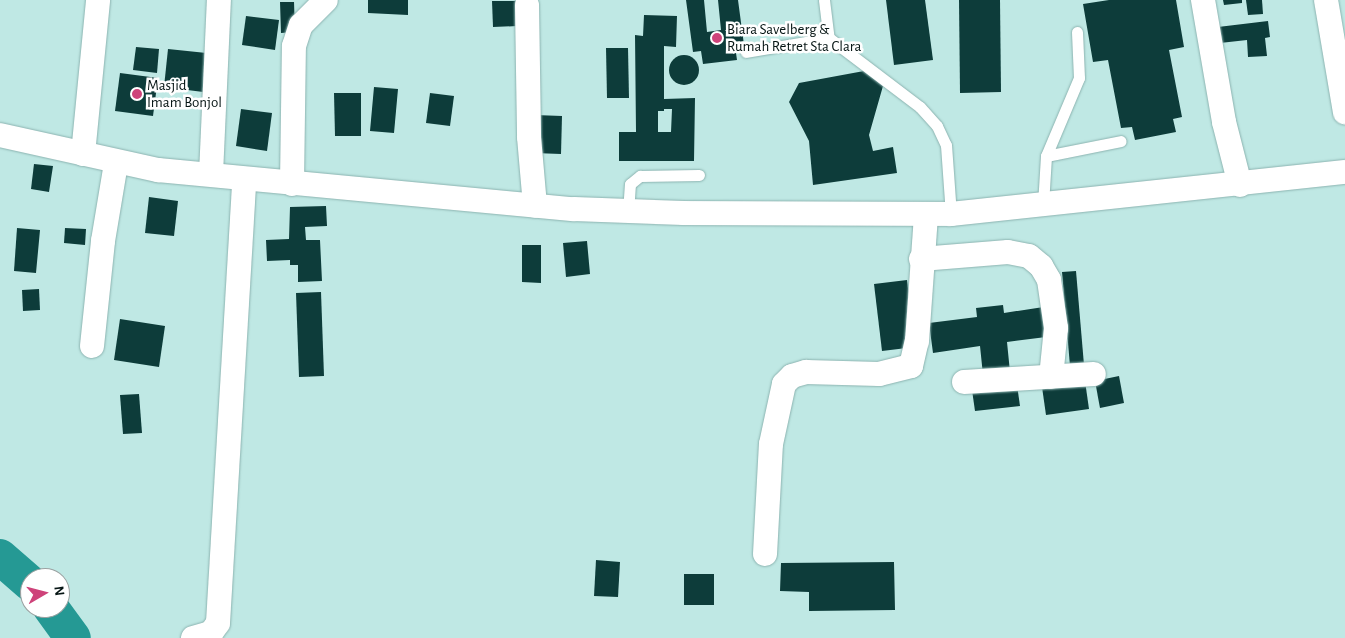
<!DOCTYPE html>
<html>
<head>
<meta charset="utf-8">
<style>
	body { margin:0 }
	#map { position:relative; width:1345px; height:638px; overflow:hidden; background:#bfe8e4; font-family:"Alegreya Sans",sans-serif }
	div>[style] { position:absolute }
	.river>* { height:36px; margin:-18px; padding:0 18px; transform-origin:18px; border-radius:18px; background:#259994 }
	.building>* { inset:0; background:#0d3c3a }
	.round { border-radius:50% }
	.roads { filter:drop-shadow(0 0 1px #8cb3b0) drop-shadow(0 0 1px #8cb3b0) }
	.service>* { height:11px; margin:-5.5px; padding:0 5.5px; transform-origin:5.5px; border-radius:5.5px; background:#fff }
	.minor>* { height:24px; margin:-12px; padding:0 12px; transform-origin:12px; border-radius:12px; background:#fff }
	.dots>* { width:14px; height:14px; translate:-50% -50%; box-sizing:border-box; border:2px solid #fff; border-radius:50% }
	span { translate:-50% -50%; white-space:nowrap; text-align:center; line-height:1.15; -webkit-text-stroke:5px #fff; paint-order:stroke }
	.poi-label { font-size:15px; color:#061514 }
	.left { translate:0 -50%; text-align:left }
	.north { position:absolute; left:20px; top:568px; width:50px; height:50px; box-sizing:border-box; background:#fff; border:1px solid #9ba1a1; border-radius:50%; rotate:82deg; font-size:14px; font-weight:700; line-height:20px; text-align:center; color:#061514 }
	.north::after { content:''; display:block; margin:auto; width:18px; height:22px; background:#ce437a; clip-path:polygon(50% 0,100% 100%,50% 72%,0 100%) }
</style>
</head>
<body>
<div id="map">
	<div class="river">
		<i style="left:0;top:557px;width:40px;rotate:41deg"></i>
		<i style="left:51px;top:608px;width:37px;rotate:54deg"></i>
	</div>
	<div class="building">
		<i style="clip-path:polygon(368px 0,408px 0,408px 15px,368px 13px)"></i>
		<i style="clip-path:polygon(686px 0,704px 0,707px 32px,721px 30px,718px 0,738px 0,744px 45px,735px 46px,737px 60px,703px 64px,701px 51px,693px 52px)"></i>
		<i style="clip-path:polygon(886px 0,925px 0,933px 60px,894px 65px)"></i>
		<i style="clip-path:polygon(959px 0,1000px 0,1001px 92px,960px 93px)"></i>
		<i style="clip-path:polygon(1109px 0,1176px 0,1184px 47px,1169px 50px,1182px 117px,1173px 119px,1176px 132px,1135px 140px,1132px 127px,1121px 128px,1108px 60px,1093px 62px,1083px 4px)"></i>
		<i style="clip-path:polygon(1223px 0,1242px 0,1242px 3px,1224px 5px)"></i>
		<i style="clip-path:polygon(1246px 0,1262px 0,1263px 14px,1248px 15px)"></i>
		<i style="clip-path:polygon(492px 1px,516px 1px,517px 26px,493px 27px)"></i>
		<i style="clip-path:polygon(280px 2px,294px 2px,295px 32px,281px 33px)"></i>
		<i style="clip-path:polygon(evenodd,644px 15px,677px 16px,676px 47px,664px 46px,664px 99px,695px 98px,694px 161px,619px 161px,619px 132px,636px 132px,635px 35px,643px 36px,644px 15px,664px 109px,672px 109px,671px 132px,658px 132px,658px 111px,664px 111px,664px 109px)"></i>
		<i style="clip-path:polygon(246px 16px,279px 20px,275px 50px,242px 45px)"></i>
		<i style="clip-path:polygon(1268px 21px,1270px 37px,1265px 38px,1267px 56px,1248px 57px,1247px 40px,1220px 43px,1218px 27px)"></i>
		<i style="clip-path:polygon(136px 47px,159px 49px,157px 73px,133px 70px)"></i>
		<i style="clip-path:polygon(606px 48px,628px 48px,629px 98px,607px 98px)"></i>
		<i style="clip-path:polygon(168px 49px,216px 54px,211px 93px,164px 87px)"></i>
		<i class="round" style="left:669px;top:55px;width:30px;height:30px"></i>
		<i style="clip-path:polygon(864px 71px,883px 86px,869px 135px,873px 151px,893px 147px,897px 173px,813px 185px,809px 141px,789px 102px,799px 83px)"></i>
		<i style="clip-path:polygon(120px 73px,158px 78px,153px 116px,115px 111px)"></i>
		<i style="clip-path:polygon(374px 87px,398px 89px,394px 133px,370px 131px)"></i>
		<i style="clip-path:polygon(334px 93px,361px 93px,361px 136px,335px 136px)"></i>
		<i style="clip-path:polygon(430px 93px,454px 96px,450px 126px,426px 123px)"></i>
		<i style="clip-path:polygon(241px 109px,272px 113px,267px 151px,236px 146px)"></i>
		<i style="clip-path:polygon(535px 115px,562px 116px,561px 154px,534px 153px)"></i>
		<i style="clip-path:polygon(34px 164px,53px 166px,49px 192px,31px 189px)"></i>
		<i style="clip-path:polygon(149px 197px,178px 201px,174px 236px,145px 233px)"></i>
		<i style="clip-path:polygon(326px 206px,327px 226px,305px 227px,306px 240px,320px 240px,322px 281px,298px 282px,298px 265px,290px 265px,290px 260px,267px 261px,266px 240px,289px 239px,290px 207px)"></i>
		<i style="clip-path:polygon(17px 228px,40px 230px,36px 273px,14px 271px)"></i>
		<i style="clip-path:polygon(65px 228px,86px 229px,85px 245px,64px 243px)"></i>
		<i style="clip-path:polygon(587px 241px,590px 274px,566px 277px,563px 243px)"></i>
		<i style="clip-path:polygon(522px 245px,541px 245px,541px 283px,522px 282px)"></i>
		<i style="clip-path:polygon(1076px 271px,1084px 365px,1070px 366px,1062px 272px)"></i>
		<i style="clip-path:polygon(907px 280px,915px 347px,882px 351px,874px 284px)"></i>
		<i style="clip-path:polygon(39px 289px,40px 310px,23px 311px,22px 290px)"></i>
		<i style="clip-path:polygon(321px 292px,324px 376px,299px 377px,296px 293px)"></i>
		<i style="clip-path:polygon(1003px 305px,1004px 313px,1050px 306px,1054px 336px,1007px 342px,1010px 372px,983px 375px,980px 346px,933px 353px,929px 323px,977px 317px,976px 308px)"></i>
		<i style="clip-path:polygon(120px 319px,165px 326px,159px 367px,114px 360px)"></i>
		<i style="clip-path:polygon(1119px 376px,1124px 403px,1100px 408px,1095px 381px)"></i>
		<i style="clip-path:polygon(1085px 381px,1089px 409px,1046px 415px,1042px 387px)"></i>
		<i style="clip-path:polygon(1017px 385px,1020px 406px,975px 411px,972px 390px)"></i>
		<i style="clip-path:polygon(139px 394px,142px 433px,123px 434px,120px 395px)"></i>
		<i style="clip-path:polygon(596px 560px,620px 562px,618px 597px,594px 596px)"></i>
		<i style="clip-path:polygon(894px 562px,895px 610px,809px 611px,809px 592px,780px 591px,781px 563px)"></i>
		<i style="clip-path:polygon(684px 574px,714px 574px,714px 605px,684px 605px)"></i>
	</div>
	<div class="roads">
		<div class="service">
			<i style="left:824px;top:0;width:38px;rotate:83deg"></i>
			<i style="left:829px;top:38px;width:114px;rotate:37.2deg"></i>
			<i style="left:920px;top:107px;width:25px;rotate:48deg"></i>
			<i style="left:937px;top:126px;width:21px;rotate:65deg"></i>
			<i style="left:946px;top:145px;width:69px;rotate:85.9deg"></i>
			<i style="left:746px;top:52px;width:84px;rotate:-9.6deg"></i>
			<i style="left:1046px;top:156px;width:76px;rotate:-11.3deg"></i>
			<i style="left:1043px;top:205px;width:49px;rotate:-86.5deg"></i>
			<i style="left:1046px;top:156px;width:85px;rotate:-67.1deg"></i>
			<i style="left:1079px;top:78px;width:46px;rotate:-92.5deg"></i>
			<i style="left:628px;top:212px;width:28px;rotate:-86deg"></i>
			<i style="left:630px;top:184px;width:13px;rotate:-39deg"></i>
			<i style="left:640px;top:176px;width:59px;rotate:-1deg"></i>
		</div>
		<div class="minor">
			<i style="left:1203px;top:0;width:124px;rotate:80.2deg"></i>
			<i style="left:1224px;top:122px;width:65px;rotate:75.7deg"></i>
			<i style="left:1326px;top:0;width:114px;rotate:80.4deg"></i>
			<i style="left:527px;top:5px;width:132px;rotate:89.1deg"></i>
			<i style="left:529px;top:137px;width:69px;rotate:85deg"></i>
			<i style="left:0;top:135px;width:162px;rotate:12.5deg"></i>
			<i style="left:158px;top:170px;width:418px;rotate:5.4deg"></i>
			<i style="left:574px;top:209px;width:110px;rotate:2.1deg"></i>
			<i style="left:684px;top:213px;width:267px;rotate:0.2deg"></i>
			<i style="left:951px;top:214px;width:396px;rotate:-6.1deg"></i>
			<i style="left:83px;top:154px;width:155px;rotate:-84.4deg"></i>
			<i style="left:211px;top:174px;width:174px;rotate:-87.4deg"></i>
			<i style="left:292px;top:184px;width:138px;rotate:-89.2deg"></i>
			<i style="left:294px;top:46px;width:22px;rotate:-72deg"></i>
			<i style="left:301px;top:25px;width:35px;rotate:-45deg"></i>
			<i style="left:921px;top:259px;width:87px;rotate:-4.6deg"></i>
			<i style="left:1008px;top:252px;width:21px;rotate:11deg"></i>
			<i style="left:1029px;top:256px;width:16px;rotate:40deg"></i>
			<i style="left:1041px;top:266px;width:16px;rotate:60deg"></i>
			<i style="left:1049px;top:280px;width:49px;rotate:81.7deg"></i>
			<i style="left:1056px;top:328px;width:49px;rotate:95.8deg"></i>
			<i style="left:92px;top:346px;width:106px;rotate:-84deg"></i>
			<i style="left:103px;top:241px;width:79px;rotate:-80.5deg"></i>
			<i style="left:964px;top:382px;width:130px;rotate:-3.5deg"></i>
			<i style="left:765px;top:554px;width:110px;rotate:-86.9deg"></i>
			<i style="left:771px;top:444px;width:61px;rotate:-77.8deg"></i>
			<i style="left:784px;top:384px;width:11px;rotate:-45deg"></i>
			<i style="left:792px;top:376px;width:15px;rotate:-16deg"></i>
			<i style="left:806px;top:372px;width:73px;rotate:1.6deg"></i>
			<i style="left:879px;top:374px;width:33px;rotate:-14deg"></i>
			<i style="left:911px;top:366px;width:26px;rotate:-77deg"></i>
			<i style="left:917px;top:341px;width:126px;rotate:-85.9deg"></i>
			<i style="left:193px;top:638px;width:19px;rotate:-16deg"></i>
			<i style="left:211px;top:633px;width:12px;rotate:-55deg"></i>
			<i style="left:218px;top:623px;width:444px;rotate:-86.6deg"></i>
		</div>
	</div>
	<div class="dots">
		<i style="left:717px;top:38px;background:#ce437a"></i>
		<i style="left:137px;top:94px;background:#ce437a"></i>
	</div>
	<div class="poi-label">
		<span class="left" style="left:727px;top:38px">Biara Savelberg &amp;<br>Rumah Retret Sta Clara</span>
		<span class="left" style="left:147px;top:94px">Masjid<br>Imam Bonjol</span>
	</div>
	<div class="north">N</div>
</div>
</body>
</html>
